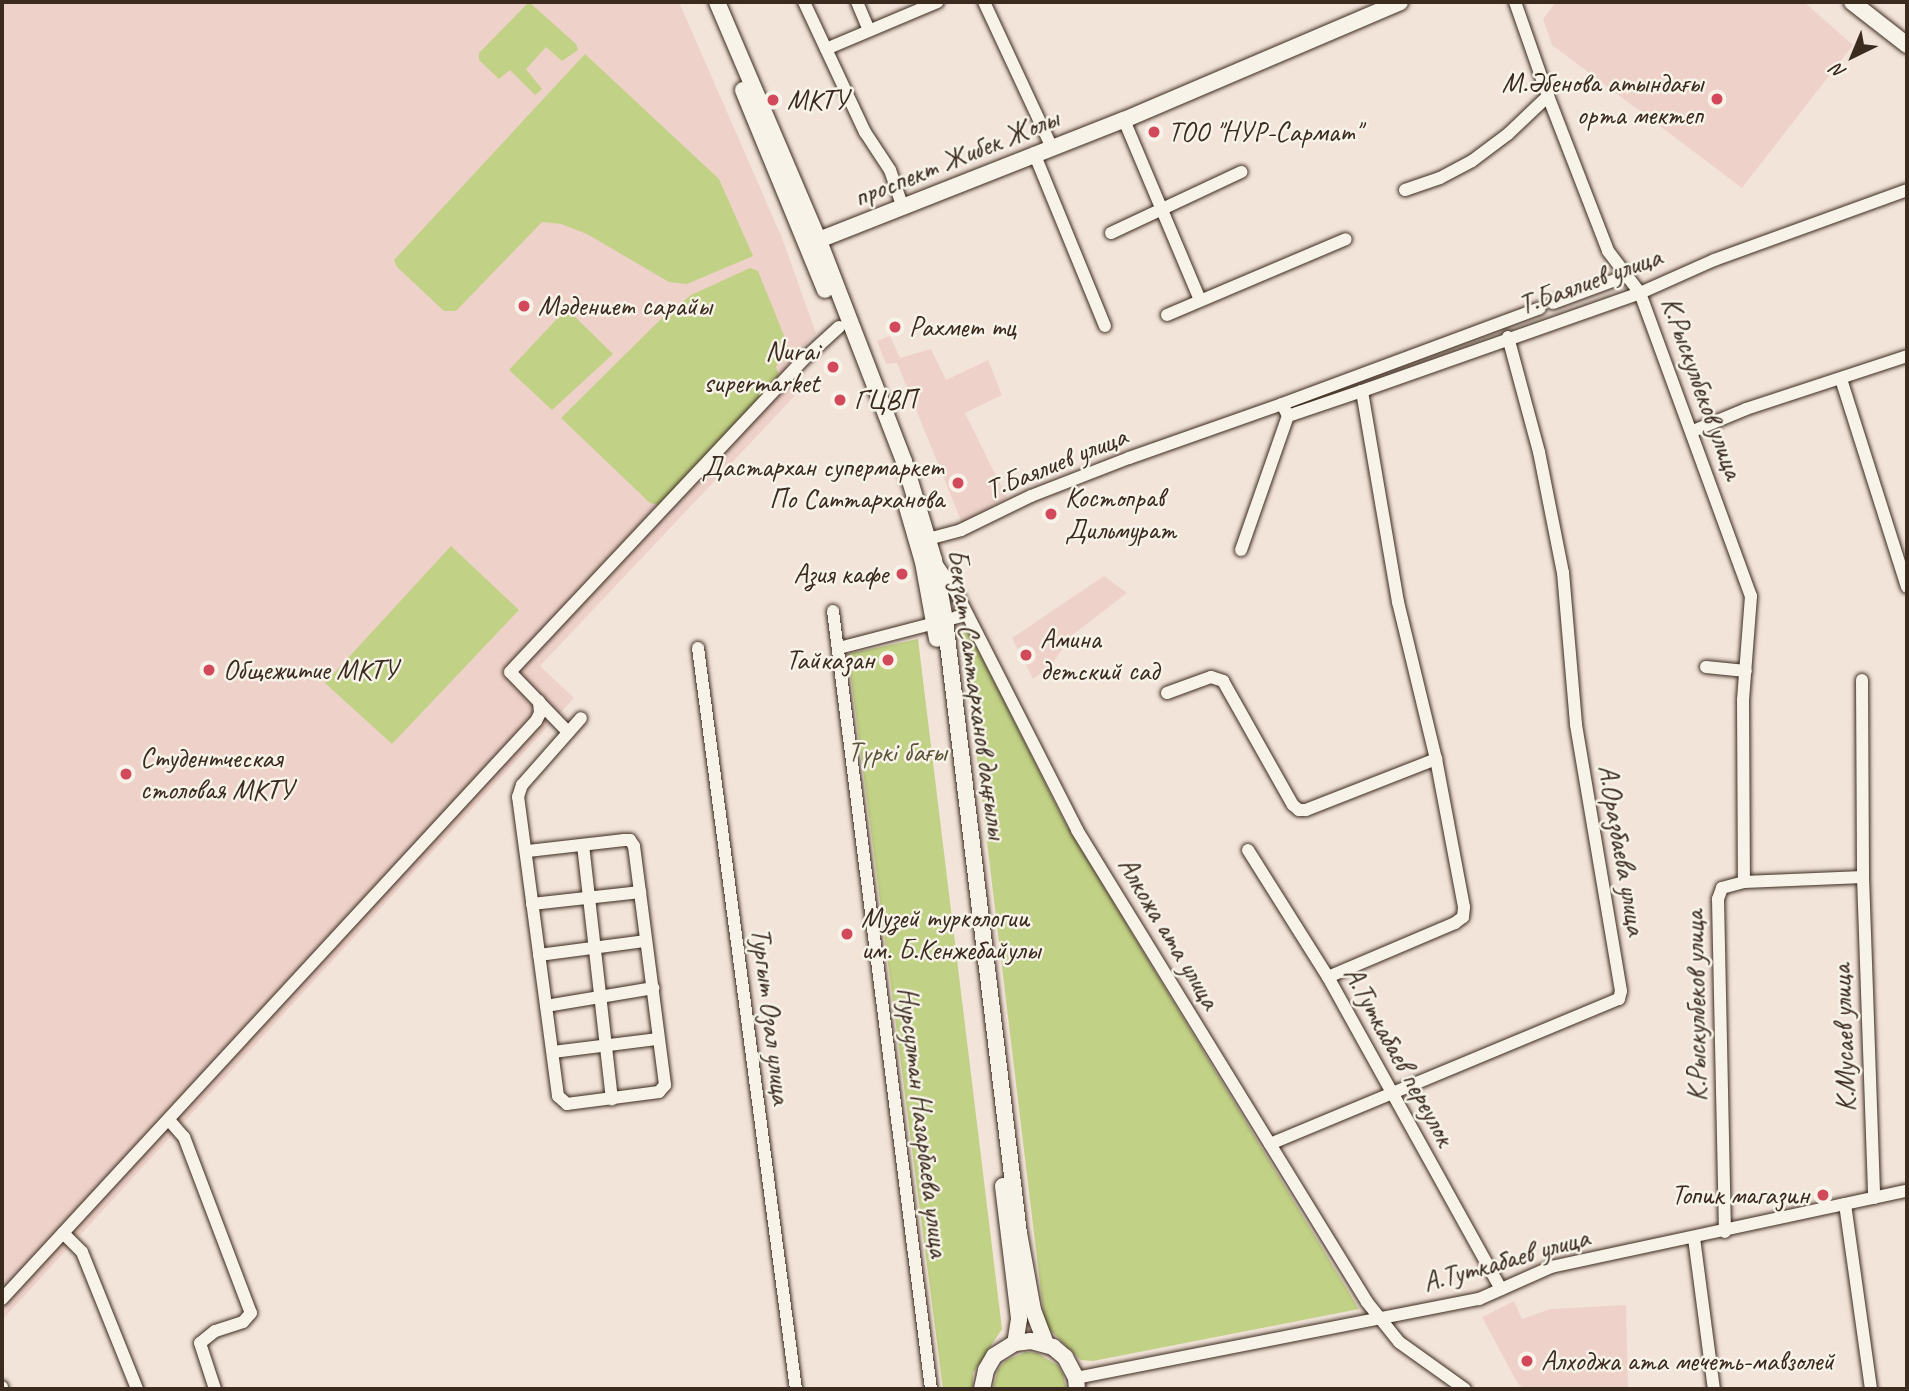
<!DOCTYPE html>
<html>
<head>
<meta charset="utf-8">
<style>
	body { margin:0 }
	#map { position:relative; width:1909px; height:1391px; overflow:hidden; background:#f3e4da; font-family:Caveat,sans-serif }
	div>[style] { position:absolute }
	.built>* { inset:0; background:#eed2ca }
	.green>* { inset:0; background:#c1d185 }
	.roads { filter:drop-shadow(0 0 2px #3b2a1e) drop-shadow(0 0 2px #3b2a1e) }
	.minor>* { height:12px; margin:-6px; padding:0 6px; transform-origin:6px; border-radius:6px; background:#f7f3e8 }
	.major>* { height:16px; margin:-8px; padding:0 8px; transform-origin:8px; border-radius:8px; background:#f7f3e8 }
	.dots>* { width:19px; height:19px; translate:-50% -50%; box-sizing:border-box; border:4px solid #f7f3e8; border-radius:50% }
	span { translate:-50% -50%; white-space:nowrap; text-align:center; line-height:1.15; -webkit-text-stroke:5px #f7f3e8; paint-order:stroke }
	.poi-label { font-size:28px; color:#3b2a1e }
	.right { translate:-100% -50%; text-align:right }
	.left { translate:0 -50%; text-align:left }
	.street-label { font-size:28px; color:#3b2a1e }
	.park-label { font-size:28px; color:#5c5438 }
	.frame { position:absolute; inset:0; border:4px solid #3b2a1e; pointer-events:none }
	.north { position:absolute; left:1818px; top:21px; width:70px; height:70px; -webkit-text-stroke:5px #f7f3e8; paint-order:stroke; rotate:223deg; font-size:19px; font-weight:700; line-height:28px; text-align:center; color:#3b2a1e }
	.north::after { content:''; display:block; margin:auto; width:24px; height:32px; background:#3b2a1e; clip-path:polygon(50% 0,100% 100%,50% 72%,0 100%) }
</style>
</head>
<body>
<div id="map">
	<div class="built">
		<i style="clip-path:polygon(2px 2px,679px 2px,782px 238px,816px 333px,796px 354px,797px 359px,794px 362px,804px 386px,540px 666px,574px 698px,2px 1320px)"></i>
		<i style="clip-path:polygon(1556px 2px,1804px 2px,1853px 45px,1742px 188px,1552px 45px,1543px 19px)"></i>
		<i style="clip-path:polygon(890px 336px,900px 358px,931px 349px,946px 380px,988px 360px,1002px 395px,965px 413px,1007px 498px,962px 523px,897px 363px,886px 364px,877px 341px)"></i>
		<i style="clip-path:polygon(1104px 576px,1127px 593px,1071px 636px,1050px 667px,1033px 679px,1012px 638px)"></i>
		<i style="clip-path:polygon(1514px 1301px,1522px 1319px,1550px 1309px,1626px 1305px,1628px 1389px,1525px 1389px,1518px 1384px,1482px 1317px)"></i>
	</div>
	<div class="green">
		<i style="clip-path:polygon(529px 2px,576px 44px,578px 50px,562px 61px,546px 47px,526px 69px,542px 89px,535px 95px,510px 70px,499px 79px,479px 60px,479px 53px)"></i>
		<i style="clip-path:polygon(585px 54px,719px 179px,753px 256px,687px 284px,669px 282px,587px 234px,561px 224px,542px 222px,456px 311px,444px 311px,397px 267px,394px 260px)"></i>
		<i style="clip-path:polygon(750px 268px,758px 271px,789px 348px,776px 367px,779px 376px,659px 505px,650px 503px,561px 418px,664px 316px,691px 295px)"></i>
		<i style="clip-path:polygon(568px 307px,573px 315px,613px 354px,552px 410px,509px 370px)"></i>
		<i style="clip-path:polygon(451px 546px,519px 610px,392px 744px,325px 683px)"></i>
		<i style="clip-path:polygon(968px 630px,1064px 821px,1359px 1309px,1093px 1361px,1081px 1360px,1045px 1325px,962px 633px)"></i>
		<i style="clip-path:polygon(918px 639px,1002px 1329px,973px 1373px,973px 1389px,943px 1389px,848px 654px)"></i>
		<i style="clip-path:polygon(1026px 1352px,1037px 1353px,1057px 1365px,1063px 1374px,1066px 1389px,993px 1389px,998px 1370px,1005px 1361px)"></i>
	</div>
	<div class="roads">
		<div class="minor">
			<i style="left:804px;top:2px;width:144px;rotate:64.9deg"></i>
			<i style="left:865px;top:132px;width:45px;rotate:56.7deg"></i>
			<i style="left:890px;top:170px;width:39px;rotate:71deg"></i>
			<i style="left:857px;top:2px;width:30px;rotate:67deg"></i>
			<i style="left:984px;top:2px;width:159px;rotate:65deg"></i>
			<i style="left:1515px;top:2px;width:100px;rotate:70.7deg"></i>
			<i style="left:1548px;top:96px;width:166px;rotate:68.8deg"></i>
			<i style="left:1608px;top:251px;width:53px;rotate:52.7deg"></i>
			<i style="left:1640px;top:293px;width:323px;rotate:69.9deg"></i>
			<i style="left:1751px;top:596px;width:104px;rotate:94.4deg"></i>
			<i style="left:1743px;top:700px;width:182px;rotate:89.7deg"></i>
			<i style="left:1744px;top:882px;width:23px;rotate:165deg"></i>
			<i style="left:1722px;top:888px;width:12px;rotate:110deg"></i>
			<i style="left:1718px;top:899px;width:333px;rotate:88.8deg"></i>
			<i style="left:826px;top:49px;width:121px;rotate:-22.9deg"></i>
			<i style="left:1124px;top:120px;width:195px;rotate:67.1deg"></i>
			<i style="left:1034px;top:153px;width:187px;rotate:67.7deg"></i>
			<i style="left:1405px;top:190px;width:37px;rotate:-19deg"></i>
			<i style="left:1440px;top:178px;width:36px;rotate:-28deg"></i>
			<i style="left:1472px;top:161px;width:45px;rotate:-36.9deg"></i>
			<i style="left:1508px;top:134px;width:55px;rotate:-43.5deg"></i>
			<i style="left:1111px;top:233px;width:144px;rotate:-25.1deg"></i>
			<i style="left:1553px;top:303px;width:78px;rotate:-20.3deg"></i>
			<i style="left:1167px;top:315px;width:194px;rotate:-23deg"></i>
			<i style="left:1841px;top:379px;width:218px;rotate:72.4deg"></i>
			<i style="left:1282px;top:404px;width:275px;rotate:-20.4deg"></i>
			<i style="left:1693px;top:431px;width:57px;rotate:-22.5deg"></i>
			<i style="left:1746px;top:409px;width:169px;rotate:-18.2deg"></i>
			<i style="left:928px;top:539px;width:34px;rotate:-15deg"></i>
			<i style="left:961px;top:530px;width:78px;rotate:-25.9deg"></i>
			<i style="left:1031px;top:496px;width:105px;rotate:-21.2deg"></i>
			<i style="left:1129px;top:458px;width:162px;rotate:-19.4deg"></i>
			<i style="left:1282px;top:404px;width:13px;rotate:63deg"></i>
			<i style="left:1288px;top:416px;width:78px;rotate:-18.7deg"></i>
			<i style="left:1362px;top:391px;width:295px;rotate:-19.4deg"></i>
			<i style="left:1640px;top:293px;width:81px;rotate:-24deg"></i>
			<i style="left:1714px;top:260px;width:205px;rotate:-19.9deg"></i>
			<i style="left:1241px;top:550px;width:142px;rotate:-70.7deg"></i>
			<i style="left:936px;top:563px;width:40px;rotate:56deg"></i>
			<i style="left:958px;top:596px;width:263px;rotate:63deg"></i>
			<i style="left:1077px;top:830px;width:554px;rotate:58.43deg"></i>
			<i style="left:1367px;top:1302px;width:51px;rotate:51.3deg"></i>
			<i style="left:1399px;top:1342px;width:81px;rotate:35.5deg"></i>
			<i style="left:833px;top:611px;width:784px;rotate:82.82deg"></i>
			<i style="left:698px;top:648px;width:747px;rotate:82.47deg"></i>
			<i style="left:839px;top:648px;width:131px;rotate:-14.6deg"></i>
			<i style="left:1706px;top:667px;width:40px;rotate:5.7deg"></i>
			<i style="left:1862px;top:680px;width:197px;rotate:89.7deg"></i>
			<i style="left:1863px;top:877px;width:321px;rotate:88deg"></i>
			<i style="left:1167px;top:693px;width:47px;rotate:-20deg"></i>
			<i style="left:1211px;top:677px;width:13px;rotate:18deg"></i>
			<i style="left:1223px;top:681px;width:142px;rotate:60.6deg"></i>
			<i style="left:1293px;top:805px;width:8px;rotate:40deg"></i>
			<i style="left:1299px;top:810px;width:7px"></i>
			<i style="left:1306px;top:810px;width:140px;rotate:-21.4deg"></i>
			<i style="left:568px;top:732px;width:83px;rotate:-134deg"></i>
			<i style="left:510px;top:672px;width:431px;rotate:-46.8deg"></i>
			<i style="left:805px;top:358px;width:46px;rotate:-42.4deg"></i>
			<i style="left:583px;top:845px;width:256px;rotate:83.5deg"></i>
			<i style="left:1248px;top:850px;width:150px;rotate:57.8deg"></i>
			<i style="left:1328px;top:977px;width:357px;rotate:61deg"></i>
			<i style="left:528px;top:851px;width:97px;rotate:-6.5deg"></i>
			<i style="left:624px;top:840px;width:6px"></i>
			<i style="left:630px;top:840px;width:7px;rotate:56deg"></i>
			<i style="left:634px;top:846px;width:241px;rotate:82.6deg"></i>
			<i style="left:665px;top:1085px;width:9px;rotate:131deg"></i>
			<i style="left:659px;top:1092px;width:93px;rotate:172.6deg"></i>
			<i style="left:567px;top:1104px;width:12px;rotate:-138deg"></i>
			<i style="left:558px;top:1096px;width:302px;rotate:-97.6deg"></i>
			<i style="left:518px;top:797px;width:13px;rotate:-72deg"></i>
			<i style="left:522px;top:785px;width:89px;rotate:-48.6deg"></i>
			<i style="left:1744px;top:882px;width:119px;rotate:-2.4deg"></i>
			<i style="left:532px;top:904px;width:109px;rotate:-6.3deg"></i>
			<i style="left:539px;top:955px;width:108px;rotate:-7.5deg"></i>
			<i style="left:1328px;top:977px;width:138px;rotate:-23deg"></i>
			<i style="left:1455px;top:923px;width:10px;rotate:-37deg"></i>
			<i style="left:1463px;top:917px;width:10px;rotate:-84deg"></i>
			<i style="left:1464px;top:907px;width:151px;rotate:-100.7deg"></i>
			<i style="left:1436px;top:759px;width:162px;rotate:-103.6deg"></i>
			<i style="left:1398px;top:602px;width:214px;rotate:-99.7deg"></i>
			<i style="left:546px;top:1006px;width:109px;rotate:-9.5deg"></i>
			<i style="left:553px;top:1052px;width:106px;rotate:-7.1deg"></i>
			<i style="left:169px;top:1120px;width:23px;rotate:49deg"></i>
			<i style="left:184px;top:1137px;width:188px;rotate:69.2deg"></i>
			<i style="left:251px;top:1313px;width:12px;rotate:132deg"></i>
			<i style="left:243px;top:1322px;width:29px;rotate:162deg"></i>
			<i style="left:215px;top:1331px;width:19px;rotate:141deg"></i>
			<i style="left:200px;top:1343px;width:48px;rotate:71.9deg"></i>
			<i style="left:1270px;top:1144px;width:378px;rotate:-22.6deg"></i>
			<i style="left:1619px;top:999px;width:8px;rotate:-76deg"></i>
			<i style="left:1621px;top:991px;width:271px;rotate:-99.6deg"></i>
			<i style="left:1576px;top:724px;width:152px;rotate:-94.9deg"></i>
			<i style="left:1563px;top:573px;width:123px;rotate:-101.2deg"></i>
			<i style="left:1539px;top:452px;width:119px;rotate:-105.1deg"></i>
			<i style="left:1845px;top:1204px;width:187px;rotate:82deg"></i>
			<i style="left:63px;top:1233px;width:27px;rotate:45deg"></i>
			<i style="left:82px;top:1252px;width:148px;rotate:68.1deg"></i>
			<i style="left:1694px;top:1238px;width:152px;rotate:82.5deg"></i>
			<i style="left:2px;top:1299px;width:787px;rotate:-47.27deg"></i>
			<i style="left:536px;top:721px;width:9px;rotate:-63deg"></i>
			<i style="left:540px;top:713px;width:12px;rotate:-95deg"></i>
			<i style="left:1076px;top:1378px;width:411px;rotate:-11.1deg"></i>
			<i style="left:1479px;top:1299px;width:79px;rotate:-24deg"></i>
			<i style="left:1551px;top:1267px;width:364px;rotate:-12.1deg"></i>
			<i style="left:2px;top:1387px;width:2px;rotate:90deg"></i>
		</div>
		<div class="major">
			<i style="left:717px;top:2px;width:260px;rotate:66.9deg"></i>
			<i style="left:819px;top:241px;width:236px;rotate:68.9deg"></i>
			<i style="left:904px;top:461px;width:103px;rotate:73.1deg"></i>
			<i style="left:934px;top:560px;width:61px;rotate:79.6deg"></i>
			<i style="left:945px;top:620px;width:617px;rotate:83.12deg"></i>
			<i style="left:1019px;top:1233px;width:78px;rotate:79.7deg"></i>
			<i style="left:1033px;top:1310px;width:36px;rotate:69deg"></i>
			<i style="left:1852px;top:2px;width:70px;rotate:38deg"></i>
			<i style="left:743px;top:90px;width:216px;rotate:67.7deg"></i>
			<i style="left:811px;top:243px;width:336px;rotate:-21.5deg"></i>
			<i style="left:1124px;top:120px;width:300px;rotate:-23.1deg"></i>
			<i style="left:907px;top:507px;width:57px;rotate:73.8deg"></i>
			<i style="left:923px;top:562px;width:78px;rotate:79.7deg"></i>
			<i style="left:1003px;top:1186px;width:134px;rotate:83.1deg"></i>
			<i style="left:1019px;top:1319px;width:24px;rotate:99deg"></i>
			<i style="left:982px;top:1389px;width:19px;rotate:-78deg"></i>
			<i style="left:986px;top:1370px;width:16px;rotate:-60deg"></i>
			<i style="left:994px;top:1356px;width:25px;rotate:-32deg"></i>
			<i style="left:1015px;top:1343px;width:16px;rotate:-7deg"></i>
			<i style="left:1031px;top:1341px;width:23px;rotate:15deg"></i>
			<i style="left:1053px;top:1347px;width:16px;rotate:40deg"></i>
			<i style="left:1065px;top:1357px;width:24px;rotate:62deg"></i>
			<i style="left:1076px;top:1378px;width:11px;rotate:85deg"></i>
		</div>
	</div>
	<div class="dots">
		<i style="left:1717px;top:99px;background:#d1495b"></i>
		<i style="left:773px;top:100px;background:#d1495b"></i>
		<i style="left:1154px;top:132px;background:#d1495b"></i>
		<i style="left:524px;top:306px;background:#d1495b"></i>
		<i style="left:895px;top:327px;background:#d1495b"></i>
		<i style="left:833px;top:367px;background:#d1495b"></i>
		<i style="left:840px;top:400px;background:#d1495b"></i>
		<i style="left:958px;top:483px;background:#d1495b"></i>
		<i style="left:1051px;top:514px;background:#d1495b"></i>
		<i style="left:902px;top:574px;background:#d1495b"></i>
		<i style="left:1026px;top:655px;background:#d1495b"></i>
		<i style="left:888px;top:660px;background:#d1495b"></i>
		<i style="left:209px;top:670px;background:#d1495b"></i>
		<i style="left:126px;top:774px;background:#d1495b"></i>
		<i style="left:847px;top:934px;background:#d1495b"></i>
		<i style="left:1823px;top:1195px;background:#d1495b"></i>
		<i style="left:1527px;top:1361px;background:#d1495b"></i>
	</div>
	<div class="poi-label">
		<span class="right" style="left:1703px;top:99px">М.Әбенова атындағы<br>орта мектеп</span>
		<span class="left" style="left:787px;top:100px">МКТУ</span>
		<span class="left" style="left:1168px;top:132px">ТОО "НУР-Сармат"</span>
		<span class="left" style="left:538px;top:306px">Мәдениет сарайы</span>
		<span class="left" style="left:909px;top:327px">Рахмет тц</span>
		<span class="right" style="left:819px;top:367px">Nurai<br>supermarket</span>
		<span class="left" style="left:854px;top:400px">ГЦВП</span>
		<span class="right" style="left:944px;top:483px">Дастархан супермаркет<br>По Саттарханова</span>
		<span class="left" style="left:1065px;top:514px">Костоправ<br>Дильмурат</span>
		<span class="right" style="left:888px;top:574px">Азия кафе</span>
		<span class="left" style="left:1040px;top:655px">Амина<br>детский сад</span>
		<span class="right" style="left:874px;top:660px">Тайказан</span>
		<span class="left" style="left:223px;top:670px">Общежитие МКТУ</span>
		<span class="left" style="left:140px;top:774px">Студентческая<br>столовая МКТУ</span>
		<span class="left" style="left:861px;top:934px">Музей туркологии<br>им. Б.Кенжебайулы</span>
		<span class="right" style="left:1809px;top:1195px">Топик магазин</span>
		<span class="left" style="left:1541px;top:1361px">Алходжа ата мечеть-мавзолей</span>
	</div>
	<div class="street-label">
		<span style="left:956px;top:158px;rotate:-22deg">проспект Жибек Жолы</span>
		<span style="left:1590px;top:281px;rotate:-20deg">Т.Баялиев улица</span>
		<span style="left:1702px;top:388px;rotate:70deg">К.Рыскулбеков улица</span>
		<span style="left:1056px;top:463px;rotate:-22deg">Т.Баялиев улица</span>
		<span style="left:977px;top:694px;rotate:82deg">Бекзат Саттарханов даңғылы</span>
		<span style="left:1622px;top:850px;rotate:80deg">А.Оразбаева улица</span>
		<span style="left:1169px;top:933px;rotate:59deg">Алкожа ата улица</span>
		<span style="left:1696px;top:1006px;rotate:-91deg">К.Рыскулбеков улица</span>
		<span style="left:771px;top:1016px;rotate:83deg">Тургыт Озал улица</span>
		<span style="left:1844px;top:1038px;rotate:-92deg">К.Мусаев улица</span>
		<span style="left:1399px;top:1056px;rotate:61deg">А.Туткабаев переулок</span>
		<span style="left:923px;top:1122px;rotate:83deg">Нурсултан Назарбаева улица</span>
		<span style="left:1506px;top:1260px;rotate:-16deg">А.Туткабаев улица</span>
	</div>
	<div class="park-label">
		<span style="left:897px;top:752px">Түркі бағы</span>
	</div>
	<div class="frame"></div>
	<div class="north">N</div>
</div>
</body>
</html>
